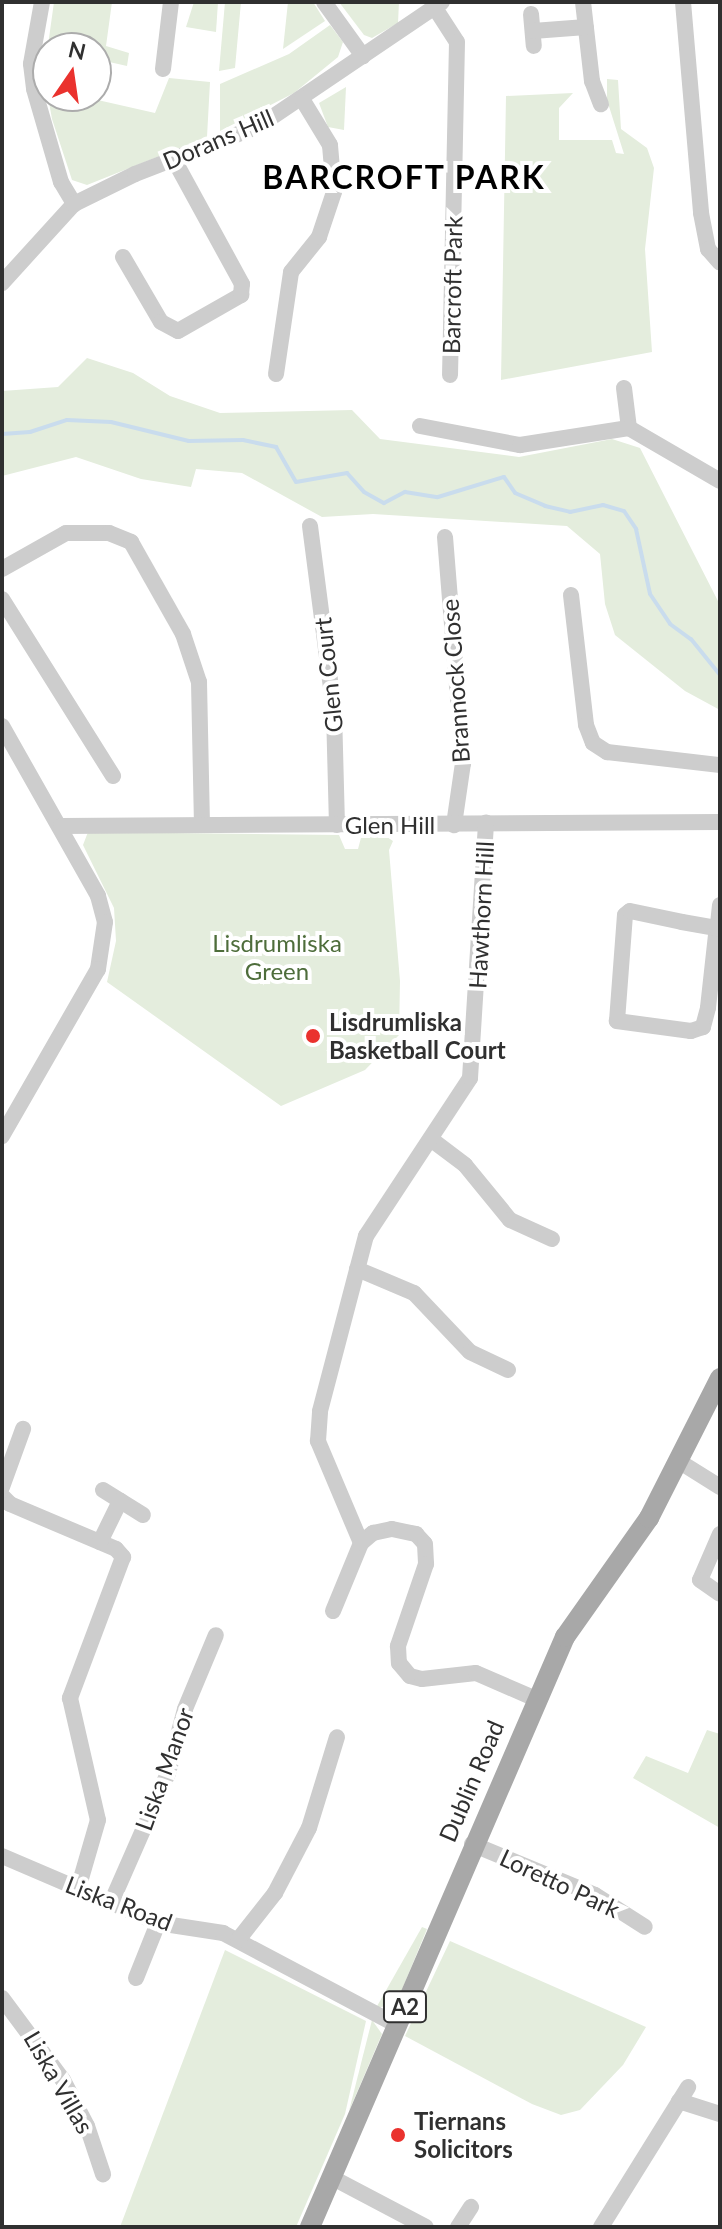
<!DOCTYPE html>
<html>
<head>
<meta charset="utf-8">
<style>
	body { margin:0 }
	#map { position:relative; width:722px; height:2229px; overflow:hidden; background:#fff; font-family:Lato,sans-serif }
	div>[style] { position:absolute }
	.green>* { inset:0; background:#e4eddd }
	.stream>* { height:4px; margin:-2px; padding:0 2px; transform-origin:2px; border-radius:2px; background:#c9dced }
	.minor>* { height:16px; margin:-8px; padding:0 8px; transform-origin:8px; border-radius:8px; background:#cdcdcd }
	.major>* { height:20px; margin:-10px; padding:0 10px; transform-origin:10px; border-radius:10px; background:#a8a8a8 }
	.dots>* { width:22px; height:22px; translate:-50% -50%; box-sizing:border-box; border:4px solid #fff; border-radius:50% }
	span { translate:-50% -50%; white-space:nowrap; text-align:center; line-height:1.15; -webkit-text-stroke:8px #fff; paint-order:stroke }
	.shield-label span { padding:2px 6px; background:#fff; border:2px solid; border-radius:6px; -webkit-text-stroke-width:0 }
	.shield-label { font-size:22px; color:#303030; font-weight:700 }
	.street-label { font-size:24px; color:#303030 }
	.park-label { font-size:24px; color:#4e6d3b }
	.poi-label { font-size:24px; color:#303030; font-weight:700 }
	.left { translate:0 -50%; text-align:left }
	.district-label { font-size:32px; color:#000; font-weight:700; letter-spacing:2px }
	.frame { position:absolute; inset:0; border:4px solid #303030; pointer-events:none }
	.north { position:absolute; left:32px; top:32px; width:80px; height:80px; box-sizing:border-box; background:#fff; border:2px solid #acacac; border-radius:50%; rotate:13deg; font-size:22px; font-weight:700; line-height:32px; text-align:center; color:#303030 }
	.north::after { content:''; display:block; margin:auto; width:28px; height:36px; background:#ea322e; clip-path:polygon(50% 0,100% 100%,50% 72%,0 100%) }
</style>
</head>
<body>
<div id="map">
	<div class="green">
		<i style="clip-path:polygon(54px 2px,112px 2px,106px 46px,129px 53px,127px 66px,96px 59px,96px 48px,48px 48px,48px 96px,80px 96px,155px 113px,169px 78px,210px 82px,207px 137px,87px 185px,72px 180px,52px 119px,44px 74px)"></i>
		<i style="clip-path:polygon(194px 2px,218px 2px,216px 32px,186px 27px)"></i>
		<i style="clip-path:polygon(225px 2px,241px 2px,235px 68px,219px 71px)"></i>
		<i style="clip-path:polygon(288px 2px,313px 2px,325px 21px,283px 49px)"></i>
		<i style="clip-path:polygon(339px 2px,399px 2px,398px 23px,372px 38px,364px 35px)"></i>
		<i style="clip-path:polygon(330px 25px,343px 42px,338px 57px,294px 93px,220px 131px,220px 84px,289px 54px)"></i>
		<i style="clip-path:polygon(607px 79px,618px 80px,621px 129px,647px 148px,654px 168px,645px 249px,652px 352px,501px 380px,506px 96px,573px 93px,559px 108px,559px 140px,612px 140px,616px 153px,624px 154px,607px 100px)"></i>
		<i style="clip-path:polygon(346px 87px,344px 130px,328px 127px,319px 103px)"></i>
		<i style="clip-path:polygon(87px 358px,133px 373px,170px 396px,220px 413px,352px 410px,380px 439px,519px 457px,612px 439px,640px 448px,720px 605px,720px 710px,685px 691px,615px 635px,605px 604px,600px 554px,567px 526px,373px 514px,322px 517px,242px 473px,196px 469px,191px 487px,141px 479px,76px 457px,2px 476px,2px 391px,58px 387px)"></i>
		<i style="clip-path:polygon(88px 832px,339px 835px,345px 849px,358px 849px,362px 834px,384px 835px,393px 841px,389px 850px,400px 981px,399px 1035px,365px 1070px,281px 1106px,107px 982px,116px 941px,114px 908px,83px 845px)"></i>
		<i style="clip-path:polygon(707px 1730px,720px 1734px,720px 1828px,633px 1778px,646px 1756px,688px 1773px)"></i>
		<i style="clip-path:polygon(422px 1927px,427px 1929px,396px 2004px,376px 2008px)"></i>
		<i style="clip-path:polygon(450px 1941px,646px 2027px,623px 2065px,580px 2110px,561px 2115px,532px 2104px,405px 2036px)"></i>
		<i style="clip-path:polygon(225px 1950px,366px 2021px,345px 2114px,296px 2227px,120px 2227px)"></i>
		<i style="clip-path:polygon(372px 2020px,382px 2034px,349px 2111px)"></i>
	</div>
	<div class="stream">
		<i style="left:2px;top:434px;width:28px;rotate:-4deg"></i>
		<i style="left:30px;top:432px;width:39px;rotate:-18deg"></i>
		<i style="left:67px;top:420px;width:44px;rotate:2.6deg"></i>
		<i style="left:111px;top:422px;width:80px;rotate:13.7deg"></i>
		<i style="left:189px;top:441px;width:54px;rotate:-1.1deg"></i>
		<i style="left:243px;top:440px;width:34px;rotate:12deg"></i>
		<i style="left:276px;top:447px;width:40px;rotate:60.3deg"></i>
		<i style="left:296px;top:482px;width:52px;rotate:-10deg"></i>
		<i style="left:347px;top:473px;width:25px;rotate:48deg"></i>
		<i style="left:364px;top:492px;width:23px;rotate:29deg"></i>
		<i style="left:384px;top:503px;width:24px;rotate:-28deg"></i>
		<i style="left:405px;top:492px;width:33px;rotate:9deg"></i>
		<i style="left:438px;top:497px;width:69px;rotate:-16.9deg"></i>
		<i style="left:504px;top:477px;width:19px;rotate:55deg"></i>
		<i style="left:515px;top:493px;width:33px;rotate:23deg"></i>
		<i style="left:545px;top:506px;width:26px;rotate:13deg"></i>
		<i style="left:570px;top:512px;width:34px;rotate:-12deg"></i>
		<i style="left:603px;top:505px;width:22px;rotate:16deg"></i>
		<i style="left:624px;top:511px;width:22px;rotate:56deg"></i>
		<i style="left:636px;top:529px;width:66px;rotate:77.8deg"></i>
		<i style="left:650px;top:594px;width:36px;rotate:56deg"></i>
		<i style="left:670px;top:624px;width:26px;rotate:36deg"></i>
		<i style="left:691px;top:639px;width:46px;rotate:51.1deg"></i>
	</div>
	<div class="minor">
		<i style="left:42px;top:2px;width:63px;rotate:100.1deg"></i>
		<i style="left:31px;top:64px;width:25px;rotate:83deg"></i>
		<i style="left:34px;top:89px;width:97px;rotate:73.8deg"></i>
		<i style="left:61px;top:182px;width:26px;rotate:59deg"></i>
		<i style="left:324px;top:2px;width:67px;rotate:54.2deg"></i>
		<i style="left:583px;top:2px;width:80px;rotate:83.5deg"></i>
		<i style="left:592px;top:81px;width:25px;rotate:69deg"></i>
		<i style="left:683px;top:2px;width:212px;rotate:85.1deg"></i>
		<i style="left:701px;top:213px;width:37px;rotate:79deg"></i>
		<i style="left:708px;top:249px;width:18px;rotate:49deg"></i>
		<i style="left:435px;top:8px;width:40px;rotate:57.1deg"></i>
		<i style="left:457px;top:42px;width:333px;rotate:91.2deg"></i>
		<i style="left:531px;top:14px;width:32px;rotate:85deg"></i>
		<i style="left:533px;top:31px;width:53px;rotate:-4.3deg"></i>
		<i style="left:163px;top:69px;width:67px;rotate:-83.2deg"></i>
		<i style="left:123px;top:257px;width:75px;rotate:59.7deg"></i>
		<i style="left:161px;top:322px;width:19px;rotate:28deg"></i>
		<i style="left:178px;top:331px;width:73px;rotate:-29.7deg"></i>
		<i style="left:241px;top:295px;width:11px;rotate:-85deg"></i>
		<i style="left:242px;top:284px;width:144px;rotate:-118.7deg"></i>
		<i style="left:2px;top:283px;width:107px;rotate:-47.7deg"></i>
		<i style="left:74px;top:204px;width:68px;rotate:-26.2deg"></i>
		<i style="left:135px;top:174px;width:133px;rotate:-21.2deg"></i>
		<i style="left:259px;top:126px;width:221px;rotate:-34.1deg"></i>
		<i style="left:276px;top:374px;width:103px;rotate:-81.6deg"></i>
		<i style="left:291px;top:272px;width:45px;rotate:-51.3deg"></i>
		<i style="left:319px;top:237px;width:47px;rotate:-71.6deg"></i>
		<i style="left:334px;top:192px;width:47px;rotate:-94.9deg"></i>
		<i style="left:330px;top:145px;width:54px;rotate:-121.3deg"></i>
		<i style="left:624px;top:388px;width:40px;rotate:82.9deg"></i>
		<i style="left:420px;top:426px;width:102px;rotate:10.8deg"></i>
		<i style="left:520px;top:445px;width:110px;rotate:-8.9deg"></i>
		<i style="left:629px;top:428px;width:105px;rotate:30.2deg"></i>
		<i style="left:310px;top:526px;width:187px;rotate:82.6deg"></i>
		<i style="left:334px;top:711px;width:114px;rotate:88.5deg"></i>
		<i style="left:445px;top:537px;width:227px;rotate:85.4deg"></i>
		<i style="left:463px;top:763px;width:63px;rotate:98.3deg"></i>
		<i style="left:2px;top:569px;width:73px;rotate:-29.4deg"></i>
		<i style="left:66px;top:533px;width:43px"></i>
		<i style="left:109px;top:533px;width:24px;rotate:22deg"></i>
		<i style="left:131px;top:542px;width:106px;rotate:60.5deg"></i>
		<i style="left:183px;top:634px;width:51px;rotate:71.6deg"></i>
		<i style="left:199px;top:682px;width:143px;rotate:88.8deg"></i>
		<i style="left:571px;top:595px;width:131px;rotate:83.4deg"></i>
		<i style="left:586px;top:725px;width:19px;rotate:69deg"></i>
		<i style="left:593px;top:743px;width:17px;rotate:33deg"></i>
		<i style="left:607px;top:752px;width:114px;rotate:6.6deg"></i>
		<i style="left:2px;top:599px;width:209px;rotate:57.9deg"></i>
		<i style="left:2px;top:726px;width:195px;rotate:60.5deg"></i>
		<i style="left:98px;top:896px;width:27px;rotate:75deg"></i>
		<i style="left:105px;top:922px;width:48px;rotate:98.5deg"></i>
		<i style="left:98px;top:969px;width:193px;rotate:119.9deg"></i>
		<i style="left:61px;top:826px;width:659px;rotate:-0.35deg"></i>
		<i style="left:720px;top:905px;width:18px;rotate:96deg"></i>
		<i style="left:718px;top:923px;width:5px;rotate:101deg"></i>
		<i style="left:717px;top:928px;width:7px;rotate:98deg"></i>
		<i style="left:716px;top:935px;width:73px;rotate:96.3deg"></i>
		<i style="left:708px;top:1008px;width:20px;rotate:105deg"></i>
		<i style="left:703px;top:1027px;width:13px;rotate:162deg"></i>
		<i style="left:691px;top:1031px;width:75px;rotate:-172.3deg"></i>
		<i style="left:617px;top:1021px;width:106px;rotate:-85.7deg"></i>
		<i style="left:625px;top:915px;width:6px;rotate:-39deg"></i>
		<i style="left:630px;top:911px;width:53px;rotate:11.9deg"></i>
		<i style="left:682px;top:922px;width:36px;rotate:10deg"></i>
		<i style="left:717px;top:928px;width:3px;rotate:18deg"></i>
		<i style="left:432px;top:1140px;width:41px;rotate:37.1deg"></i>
		<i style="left:465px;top:1165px;width:71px;rotate:50.7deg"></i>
		<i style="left:510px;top:1220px;width:46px;rotate:24.3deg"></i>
		<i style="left:357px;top:1269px;width:62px;rotate:22.8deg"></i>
		<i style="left:414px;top:1293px;width:81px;rotate:46.5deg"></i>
		<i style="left:470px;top:1352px;width:42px;rotate:25.3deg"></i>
		<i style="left:680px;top:1462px;width:47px;rotate:32deg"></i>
		<i style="left:2px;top:1487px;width:62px;rotate:-70.1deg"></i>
		<i style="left:103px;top:1490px;width:47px;rotate:32deg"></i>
		<i style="left:2px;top:1496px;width:11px;rotate:45deg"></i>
		<i style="left:10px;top:1504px;width:115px;rotate:23deg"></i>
		<i style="left:116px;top:1549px;width:11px;rotate:49deg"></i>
		<i style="left:123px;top:1557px;width:151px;rotate:110.6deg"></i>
		<i style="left:70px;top:1698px;width:125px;rotate:77.1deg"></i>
		<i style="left:98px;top:1820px;width:72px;rotate:106.2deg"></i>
		<i style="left:720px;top:1534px;width:50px;rotate:113.5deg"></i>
		<i style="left:700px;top:1580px;width:24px;rotate:35deg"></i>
		<i style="left:100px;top:1542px;width:46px;rotate:-64deg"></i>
		<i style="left:361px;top:1543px;width:111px;rotate:-112.9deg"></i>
		<i style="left:318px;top:1441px;width:30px;rotate:-86deg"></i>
		<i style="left:320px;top:1411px;width:181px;rotate:-75.3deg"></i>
		<i style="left:366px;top:1236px;width:189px;rotate:-56.6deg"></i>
		<i style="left:470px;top:1078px;width:256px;rotate:-86.4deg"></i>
		<i style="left:333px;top:1611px;width:74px;rotate:-67.6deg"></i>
		<i style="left:361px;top:1543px;width:16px;rotate:-40deg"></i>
		<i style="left:373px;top:1533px;width:19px;rotate:-12deg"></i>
		<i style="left:392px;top:1529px;width:25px;rotate:12deg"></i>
		<i style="left:416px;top:1534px;width:13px;rotate:48deg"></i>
		<i style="left:425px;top:1544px;width:20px;rotate:87deg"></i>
		<i style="left:426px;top:1564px;width:87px;rotate:108.9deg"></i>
		<i style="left:398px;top:1646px;width:17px;rotate:87deg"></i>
		<i style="left:399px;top:1663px;width:17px;rotate:50deg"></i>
		<i style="left:410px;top:1676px;width:12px;rotate:14deg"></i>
		<i style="left:422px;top:1679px;width:54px;rotate:-6.3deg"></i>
		<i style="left:476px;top:1673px;width:65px;rotate:23.4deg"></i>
		<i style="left:472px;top:1844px;width:133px;rotate:22.5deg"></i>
		<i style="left:595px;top:1895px;width:59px;rotate:32.6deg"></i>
		<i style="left:2px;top:1856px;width:170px;rotate:23.2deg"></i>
		<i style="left:158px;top:1923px;width:66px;rotate:8.7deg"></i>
		<i style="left:223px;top:1933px;width:197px;rotate:27.9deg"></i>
		<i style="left:111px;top:1903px;width:142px;rotate:-66.3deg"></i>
		<i style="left:168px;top:1773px;width:66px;rotate:-75.1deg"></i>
		<i style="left:185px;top:1709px;width:80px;rotate:-67.3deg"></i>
		<i style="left:238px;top:1940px;width:60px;rotate:-51.8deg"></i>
		<i style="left:275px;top:1893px;width:73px;rotate:-62.4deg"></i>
		<i style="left:309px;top:1828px;width:95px;rotate:-72.9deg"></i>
		<i style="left:136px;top:1978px;width:59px;rotate:-68.2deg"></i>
		<i style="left:2px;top:1998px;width:102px;rotate:53.4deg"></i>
		<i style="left:63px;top:2080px;width:52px;rotate:62.4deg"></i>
		<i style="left:87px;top:2126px;width:51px;rotate:71.6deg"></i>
		<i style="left:679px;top:2101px;width:43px;rotate:17.6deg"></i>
		<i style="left:331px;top:2177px;width:107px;rotate:27.8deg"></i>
		<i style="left:458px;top:2227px;width:24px;rotate:-57deg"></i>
		<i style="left:601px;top:2227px;width:165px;rotate:-58.1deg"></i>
	</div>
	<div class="major">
		<i style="left:310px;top:2227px;width:643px;rotate:-66.63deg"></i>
		<i style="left:565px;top:1637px;width:146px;rotate:-54.8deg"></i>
		<i style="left:649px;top:1518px;width:157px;rotate:-63.1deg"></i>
	</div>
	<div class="dots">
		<i style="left:313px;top:1036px;background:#ea322e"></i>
		<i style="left:398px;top:2135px;background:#ea322e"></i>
	</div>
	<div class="shield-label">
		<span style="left:405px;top:2007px">A2</span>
	</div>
	<div class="street-label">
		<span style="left:218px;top:139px;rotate:-23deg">Dorans Hill</span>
		<span style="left:452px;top:285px;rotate:-89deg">Barcroft Park</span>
		<span style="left:328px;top:675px;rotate:-96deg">Glen Court</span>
		<span style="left:455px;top:681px;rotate:-94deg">Brannock Close</span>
		<span style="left:390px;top:825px">Glen Hill</span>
		<span style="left:481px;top:915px;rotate:-87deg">Hawthorn Hill</span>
		<span style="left:164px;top:1769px;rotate:-70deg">Liska Manor</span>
		<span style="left:471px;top:1781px;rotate:-67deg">Dublin Road</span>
		<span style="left:560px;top:1883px;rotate:25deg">Loretto Park</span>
		<span style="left:119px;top:1903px;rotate:21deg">Liska Road</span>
		<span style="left:59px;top:2082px;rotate:60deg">Liska Villas</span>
	</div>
	<div class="park-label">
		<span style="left:277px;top:957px">Lisdrumliska<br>Green</span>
	</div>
	<div class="poi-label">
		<span class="left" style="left:329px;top:1036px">Lisdrumliska<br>Basketball Court</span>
		<span class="left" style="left:414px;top:2135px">Tiernans<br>Solicitors</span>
	</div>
	<div class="district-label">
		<span style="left:404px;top:177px">BARCROFT PARK</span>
	</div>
	<div class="frame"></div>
	<div class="north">N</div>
</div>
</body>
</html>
